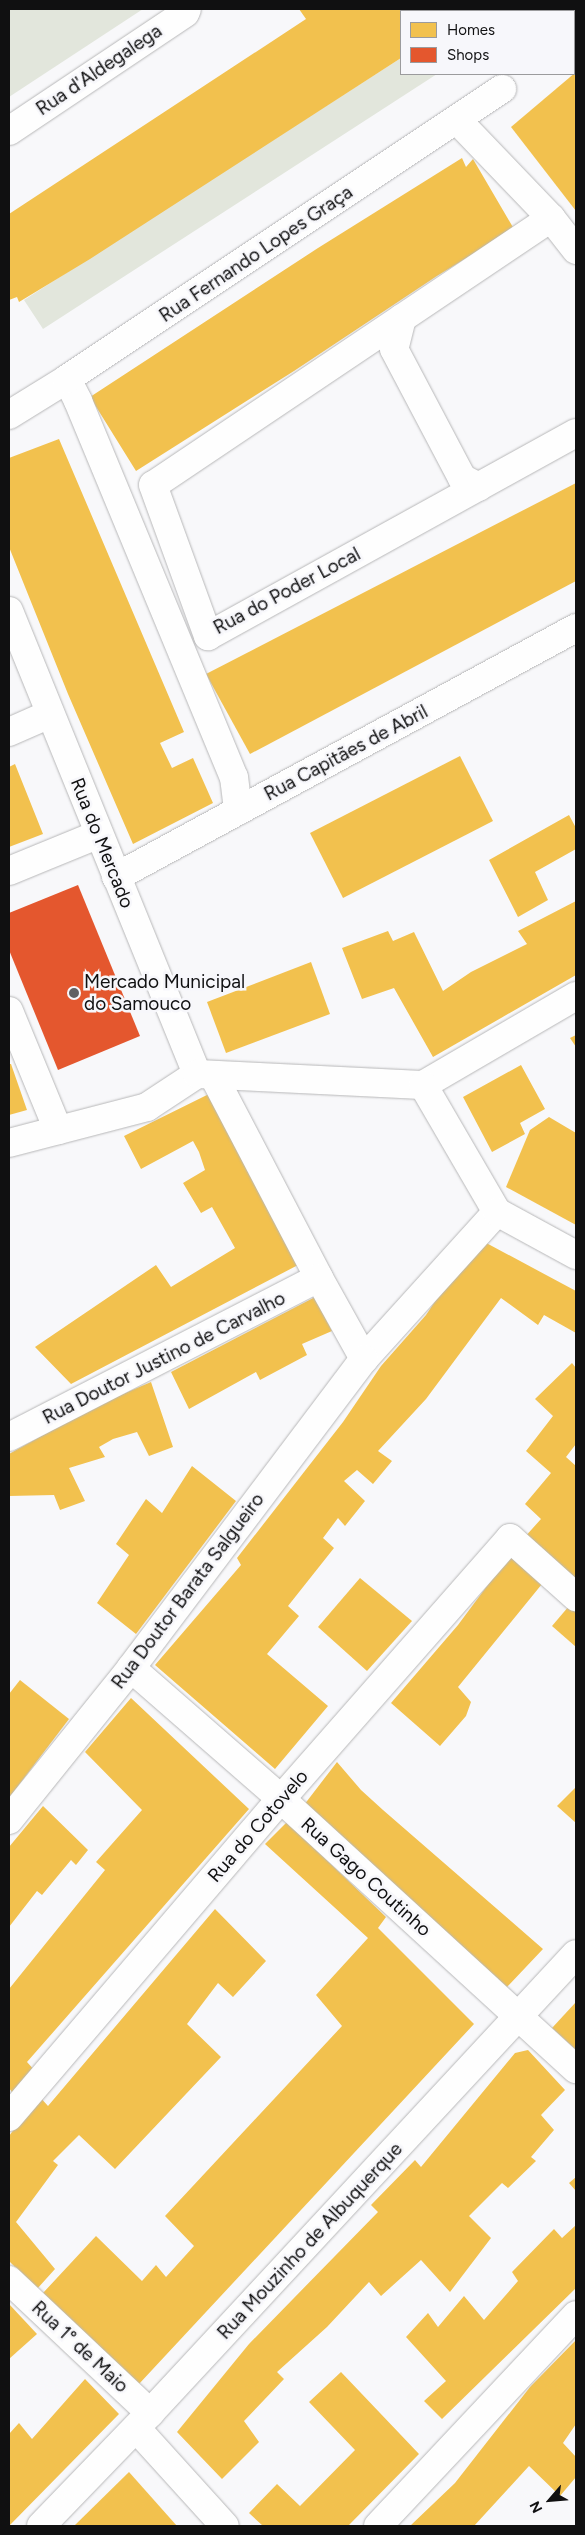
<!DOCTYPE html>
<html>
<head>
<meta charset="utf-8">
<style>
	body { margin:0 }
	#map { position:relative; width:585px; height:2535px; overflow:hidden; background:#f8f8fa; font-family:Figtree,sans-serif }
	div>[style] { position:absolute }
	.green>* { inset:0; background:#e2e6dc }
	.homes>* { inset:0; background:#f2c14e }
	.shops>* { inset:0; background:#e4572e }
	.roads { filter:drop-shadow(0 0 1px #b7b7b8) drop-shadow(0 0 1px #b7b7b8) }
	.minor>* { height:28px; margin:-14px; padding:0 14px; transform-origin:14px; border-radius:14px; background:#fefefe }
	.dots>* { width:14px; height:14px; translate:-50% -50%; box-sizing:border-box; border:2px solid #f7f7fb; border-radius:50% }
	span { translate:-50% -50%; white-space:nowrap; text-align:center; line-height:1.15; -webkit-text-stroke:5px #f7f7fb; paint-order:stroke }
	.street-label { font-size:19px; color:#101011 }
	.poi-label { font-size:19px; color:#101011 }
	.left { translate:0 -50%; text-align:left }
	.frame { position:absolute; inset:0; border:10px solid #101011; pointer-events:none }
	.legend { position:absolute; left:400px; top:10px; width:175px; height:65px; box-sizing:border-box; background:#f7f7fb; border:1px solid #9b9b9d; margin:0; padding:6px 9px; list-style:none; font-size:15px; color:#101011 }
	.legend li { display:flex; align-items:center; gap:10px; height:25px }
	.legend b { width:25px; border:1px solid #9b9b9d }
	.north { position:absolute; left:525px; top:2475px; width:50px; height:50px; -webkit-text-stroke:4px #f7f7fb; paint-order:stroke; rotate:243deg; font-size:14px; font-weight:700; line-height:20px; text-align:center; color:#101011 }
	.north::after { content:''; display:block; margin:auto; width:18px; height:22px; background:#101011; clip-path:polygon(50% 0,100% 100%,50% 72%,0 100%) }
</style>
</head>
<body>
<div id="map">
	<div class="green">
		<i style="clip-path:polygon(9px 9px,143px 9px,9px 97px)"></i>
		<i style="clip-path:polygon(401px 58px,401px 74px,437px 74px,43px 329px,24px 300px)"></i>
	</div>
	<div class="homes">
		<i style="clip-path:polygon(299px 9px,413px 9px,415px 11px,401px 11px,401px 58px,90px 259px,19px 302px,17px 297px,9px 300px,9px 214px,306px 19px)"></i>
		<i style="clip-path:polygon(576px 72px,576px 211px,511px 127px)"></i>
		<i style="clip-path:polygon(462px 158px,466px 167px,473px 159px,514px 229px,437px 276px,294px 371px,136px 471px,90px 397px,318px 248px)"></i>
		<i style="clip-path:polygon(59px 439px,184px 732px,160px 743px,172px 768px,193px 758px,213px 803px,133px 844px,68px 694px,9px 547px,9px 458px)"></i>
		<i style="clip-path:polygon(576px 483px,576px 581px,250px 754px,206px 674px)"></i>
		<i style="clip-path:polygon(460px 756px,493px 821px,343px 898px,310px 833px)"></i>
		<i style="clip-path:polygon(15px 764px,43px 834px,9px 847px,9px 767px)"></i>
		<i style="clip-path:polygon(569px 815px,576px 828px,576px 849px,535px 872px,548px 900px,518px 917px,489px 860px)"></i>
		<i style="clip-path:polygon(576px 901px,576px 975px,433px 1057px,394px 988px,362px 999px,342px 948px,388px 931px,393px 941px,414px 932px,443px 991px,471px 972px,527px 944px,518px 931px)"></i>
		<i style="clip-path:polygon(311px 962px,330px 1014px,226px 1053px,207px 1002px)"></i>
		<i style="clip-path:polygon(576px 1035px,576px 1047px,570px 1038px)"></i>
		<i style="clip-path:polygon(9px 1064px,11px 1064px,27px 1110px,9px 1115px)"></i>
		<i style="clip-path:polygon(521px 1065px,545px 1109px,520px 1123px,525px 1134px,492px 1152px,463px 1097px)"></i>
		<i style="clip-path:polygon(211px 1093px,298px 1265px,71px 1384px,35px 1347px,156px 1265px,171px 1287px,235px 1248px,212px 1207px,201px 1213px,183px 1183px,205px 1170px,199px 1152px,193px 1141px,141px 1169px,124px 1136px)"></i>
		<i style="clip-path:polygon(549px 1117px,576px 1133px,576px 1225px,506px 1187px,530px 1130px)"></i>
		<i style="clip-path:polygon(477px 1238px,576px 1291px,576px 1333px,544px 1315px,538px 1325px,501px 1298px,426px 1399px,378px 1451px,392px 1461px,373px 1484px,357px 1470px,344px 1481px,365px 1501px,345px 1526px,338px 1518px,323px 1538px,334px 1548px,288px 1606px,299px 1616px,267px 1654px,328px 1706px,275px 1769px,155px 1665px,241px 1565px,237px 1558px,343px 1422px,381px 1366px,426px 1315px)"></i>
		<i style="clip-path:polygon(315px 1297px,332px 1331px,302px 1344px,307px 1355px,260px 1380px,256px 1372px,189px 1409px,171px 1372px)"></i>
		<i style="clip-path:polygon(572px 1363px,576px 1368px,576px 1444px,566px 1457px,576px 1466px,576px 1585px,523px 1539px,541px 1519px,525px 1504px,551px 1473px,526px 1451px,553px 1416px,535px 1399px)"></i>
		<i style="clip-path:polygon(151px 1382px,173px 1447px,149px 1456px,137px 1432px,113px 1439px,99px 1447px,105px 1457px,69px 1468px,85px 1501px,60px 1510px,54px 1495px,9px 1496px,9px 1454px,97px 1405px)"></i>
		<i style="clip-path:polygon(192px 1466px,236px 1501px,136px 1634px,97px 1603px,129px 1555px,116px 1544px,146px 1499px,162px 1513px)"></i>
		<i style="clip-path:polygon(510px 1555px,542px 1584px,458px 1687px,471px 1702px,466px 1716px,440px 1746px,391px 1703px,458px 1625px)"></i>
		<i style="clip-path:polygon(360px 1578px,412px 1621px,367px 1671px,318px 1627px)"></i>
		<i style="clip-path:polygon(569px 1606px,576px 1613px,576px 1647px,552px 1626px)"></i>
		<i style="clip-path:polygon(20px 1680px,69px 1719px,9px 1798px,9px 1694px)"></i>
		<i style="clip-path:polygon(131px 1698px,249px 1809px,27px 2062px,36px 2072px,14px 2095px,9px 2088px,9px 1989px,105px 1870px,96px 1862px,142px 1810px,85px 1752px)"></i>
		<i style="clip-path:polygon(337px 1762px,361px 1790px,383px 1810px,543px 1949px,507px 1987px,304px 1805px)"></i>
		<i style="clip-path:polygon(576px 1787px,576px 1823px,557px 1806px)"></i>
		<i style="clip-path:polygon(43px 1806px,88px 1850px,76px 1865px,71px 1860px,42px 1895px,37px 1891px,9px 1927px,9px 1847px)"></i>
		<i style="clip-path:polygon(287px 1822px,386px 1917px,378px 1928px,474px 2024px,139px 2384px,43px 2293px,96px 2236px,142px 2281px,156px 2265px,166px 2277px,194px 2246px,165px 2216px,342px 2026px,316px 1995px,368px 1938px,265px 1844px)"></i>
		<i style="clip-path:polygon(215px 1909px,266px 1961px,233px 1997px,218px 1983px,187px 2024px,221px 2057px,115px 2169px,79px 2135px,53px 2161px,58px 2165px,16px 2222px,55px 2269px,37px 2289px,9px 2261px,9px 2136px,39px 2096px,48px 2106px)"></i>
		<i style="clip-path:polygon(576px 2002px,576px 2050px,552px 2028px)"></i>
		<i style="clip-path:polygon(528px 2050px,565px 2090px,541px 2115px,554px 2130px,531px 2157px,536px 2161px,508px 2188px,502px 2183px,469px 2216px,491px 2238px,450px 2292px,421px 2260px,381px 2296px,369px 2282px,327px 2327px,277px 2372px,284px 2379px,244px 2421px,259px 2442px,222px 2479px,177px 2432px,249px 2344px,378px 2212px,371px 2205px,415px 2160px,421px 2167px,515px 2053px)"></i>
		<i style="clip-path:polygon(576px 2177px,576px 2191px,569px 2183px)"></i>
		<i style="clip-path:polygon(576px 2225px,576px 2288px,442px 2419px,424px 2401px,446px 2381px,406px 2337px,428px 2313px,438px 2327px,464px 2296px,484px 2320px,518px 2281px,512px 2272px,554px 2229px,562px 2238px)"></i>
		<i style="clip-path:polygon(9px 2304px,37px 2334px,9px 2359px)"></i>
		<i style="clip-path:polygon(576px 2340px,576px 2424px,563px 2443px,576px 2457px,576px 2477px,560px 2496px,529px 2466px,474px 2526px,410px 2526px,455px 2483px,530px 2387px)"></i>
		<i style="clip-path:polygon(341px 2372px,419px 2454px,348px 2526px,263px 2526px,249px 2513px,277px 2484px,300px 2506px,355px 2450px,309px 2402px)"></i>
		<i style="clip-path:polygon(85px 2379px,119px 2414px,9px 2526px,9px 2434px,19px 2423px,32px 2439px)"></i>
		<i style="clip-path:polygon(129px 2472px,177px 2526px,74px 2526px)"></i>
	</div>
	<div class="shops">
		<i style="clip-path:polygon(78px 885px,140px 1036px,58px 1070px,9px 950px,9px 913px)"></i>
	</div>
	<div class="roads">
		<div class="minor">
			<i style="left:457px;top:120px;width:136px;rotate:46.2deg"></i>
			<i style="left:9px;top:131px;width:212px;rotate:-33.8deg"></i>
			<i style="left:185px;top:13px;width:4px;rotate:-63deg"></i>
			<i style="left:576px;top:250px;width:41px;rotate:-128deg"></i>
			<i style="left:551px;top:218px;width:479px;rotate:146.1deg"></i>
			<i style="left:153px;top:485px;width:161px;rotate:70deg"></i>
			<i style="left:208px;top:636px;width:420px;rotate:-28.9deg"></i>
			<i style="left:402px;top:318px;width:32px;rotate:104deg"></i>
			<i style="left:394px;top:349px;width:146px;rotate:62.2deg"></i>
			<i style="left:462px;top:478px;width:19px;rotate:28deg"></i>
			<i style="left:67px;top:379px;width:25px;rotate:63deg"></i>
			<i style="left:78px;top:401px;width:407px;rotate:67.5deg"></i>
			<i style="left:234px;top:777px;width:34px;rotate:83deg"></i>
			<i style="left:9px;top:415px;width:68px;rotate:-31.8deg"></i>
			<i style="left:67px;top:379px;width:523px;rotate:-33.69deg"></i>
			<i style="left:9px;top:611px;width:500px;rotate:67.9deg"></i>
			<i style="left:9px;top:732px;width:45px;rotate:-23.7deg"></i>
			<i style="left:9px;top:871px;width:97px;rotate:-22.3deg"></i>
			<i style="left:116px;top:877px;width:523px;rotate:-28.43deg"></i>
			<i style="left:9px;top:1011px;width:129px;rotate:67.6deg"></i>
			<i style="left:213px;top:1075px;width:229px;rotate:62.4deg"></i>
			<i style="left:319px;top:1278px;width:93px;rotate:60.9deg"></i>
			<i style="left:364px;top:1359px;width:198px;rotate:-47.9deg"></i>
			<i style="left:423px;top:1085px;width:177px;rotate:-30.2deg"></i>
			<i style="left:9px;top:1143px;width:143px;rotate:-14.6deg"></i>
			<i style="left:147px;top:1107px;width:60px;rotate:-33.4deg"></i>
			<i style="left:197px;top:1074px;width:226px;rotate:2.8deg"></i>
			<i style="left:423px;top:1085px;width:147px;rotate:59.8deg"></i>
			<i style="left:497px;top:1212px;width:90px;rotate:28.6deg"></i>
			<i style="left:9px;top:1437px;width:348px;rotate:-27.2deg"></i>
			<i style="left:131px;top:1668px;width:199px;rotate:41.1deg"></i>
			<i style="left:281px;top:1799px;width:400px;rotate:42.5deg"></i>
			<i style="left:9px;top:1820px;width:195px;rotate:-51.2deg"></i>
			<i style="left:131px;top:1668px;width:387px;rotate:-53deg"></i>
			<i style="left:9px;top:2117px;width:418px;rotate:-49.5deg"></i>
			<i style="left:281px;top:1799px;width:347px;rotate:-48.7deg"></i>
			<i style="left:510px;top:1538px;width:89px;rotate:41.8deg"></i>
			<i style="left:9px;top:2280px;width:194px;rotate:43.3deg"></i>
			<i style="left:136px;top:2428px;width:132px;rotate:47.8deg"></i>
			<i style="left:41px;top:2526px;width:157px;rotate:-46deg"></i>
			<i style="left:150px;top:2413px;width:626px;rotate:-47.14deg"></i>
			<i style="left:378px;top:2526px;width:289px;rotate:-46.8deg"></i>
		</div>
	</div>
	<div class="dots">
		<i style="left:74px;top:993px;background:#616163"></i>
	</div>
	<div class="street-label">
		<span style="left:99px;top:70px;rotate:-34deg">Rua d'Aldegalega</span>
		<span style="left:256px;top:254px;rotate:-34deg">Rua Fernando Lopes Graça</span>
		<span style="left:287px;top:591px;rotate:-28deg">Rua do Poder Local</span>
		<span style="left:346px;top:753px;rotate:-28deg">Rua Capitães de Abril</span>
		<span style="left:102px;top:843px;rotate:68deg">Rua do Mercado</span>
		<span style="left:164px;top:1358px;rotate:-27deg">Rua Doutor Justino de Carvalho</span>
		<span style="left:188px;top:1591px;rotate:-53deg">Rua Doutor Barata Salgueiro</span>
		<span style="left:258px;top:1826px;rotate:-49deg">Rua do Cotovelo</span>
		<span style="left:366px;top:1877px;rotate:42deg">Rua Gago Coutinho</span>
		<span style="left:310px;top:2241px;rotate:-47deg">Rua Mouzinho de Albuquerque</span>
		<span style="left:80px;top:2347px;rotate:43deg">Rua 1° de Maio</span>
	</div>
	<div class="poi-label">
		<span class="left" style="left:84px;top:993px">Mercado Municipal<br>do Samouco</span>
	</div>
	<div class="frame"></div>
	<ul class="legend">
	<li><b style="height:14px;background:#f2c14e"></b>Homes</li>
	<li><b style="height:14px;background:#e4572e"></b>Shops</li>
	</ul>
	<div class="north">N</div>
</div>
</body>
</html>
